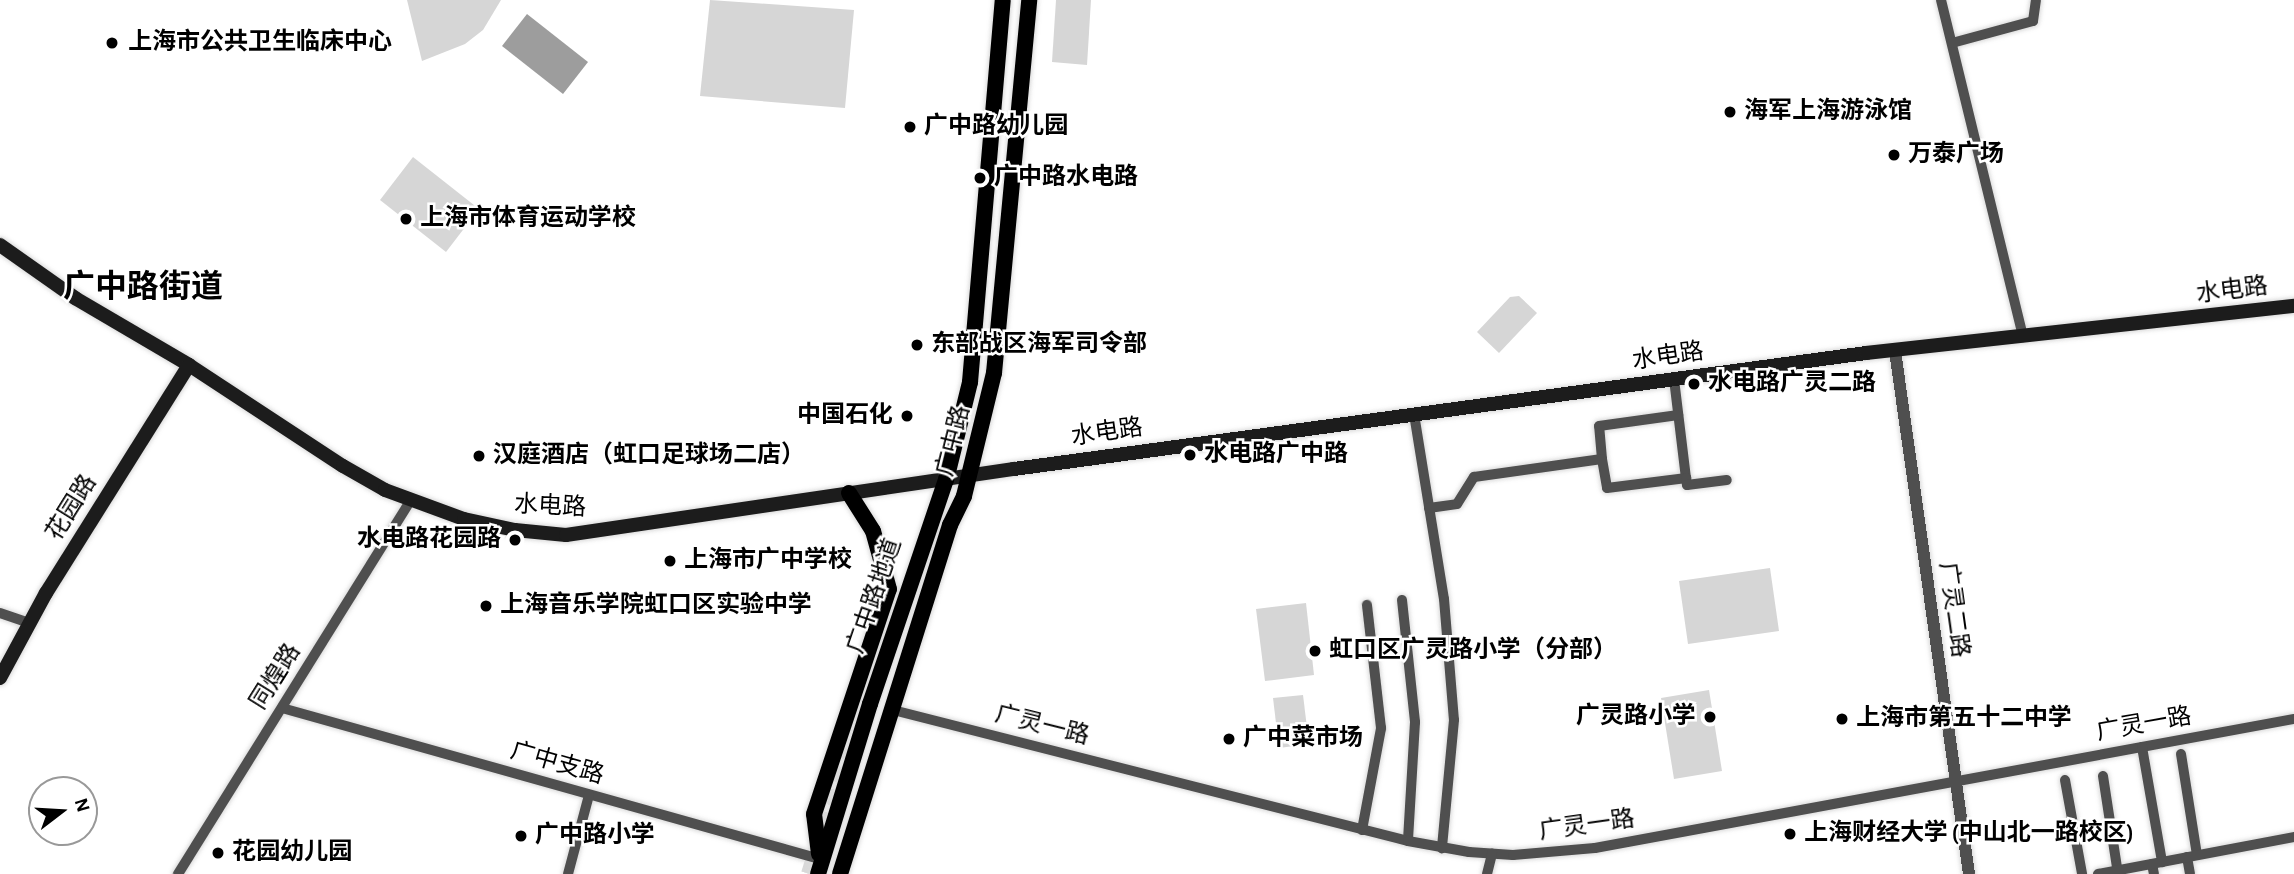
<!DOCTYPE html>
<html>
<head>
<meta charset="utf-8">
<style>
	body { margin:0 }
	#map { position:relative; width:2294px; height:874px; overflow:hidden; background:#fff; font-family:"Alegreya Sans","Noto Sans SC",sans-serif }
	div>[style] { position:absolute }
	.green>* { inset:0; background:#d6d6d6 }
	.water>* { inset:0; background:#9d9d9d }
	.primary-tunnel>* { height:16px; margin-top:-8px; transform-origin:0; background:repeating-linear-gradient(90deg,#d9d9d9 0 16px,transparent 0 24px) }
	.roads { filter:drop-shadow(0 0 2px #dbdbdb) drop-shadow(0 0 2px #dbdbdb) }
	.minor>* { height:10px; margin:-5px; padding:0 5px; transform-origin:5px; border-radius:5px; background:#4f4f4f }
	.tertiary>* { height:12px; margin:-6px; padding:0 6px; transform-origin:6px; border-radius:6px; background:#4f4f4f }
	.secondary>* { height:14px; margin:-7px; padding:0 7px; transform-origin:7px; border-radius:7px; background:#1c1c1c }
	.primary>* { height:16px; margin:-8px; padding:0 8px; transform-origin:8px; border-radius:8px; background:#000 }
	.dots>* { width:19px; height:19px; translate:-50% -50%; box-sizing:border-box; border:4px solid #fff; border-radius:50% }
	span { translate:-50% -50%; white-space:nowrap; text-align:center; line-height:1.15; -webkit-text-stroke:5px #fff; paint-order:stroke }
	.poi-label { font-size:24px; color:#000; font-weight:700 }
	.left { translate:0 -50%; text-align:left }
	.right { translate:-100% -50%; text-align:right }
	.street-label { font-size:24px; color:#000 }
	.district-label { font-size:32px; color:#000; font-weight:700 }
	.north { position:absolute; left:28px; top:776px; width:70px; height:70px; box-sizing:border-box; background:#fff; border:2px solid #999; border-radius:50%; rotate:73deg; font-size:19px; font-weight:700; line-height:28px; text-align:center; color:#000 }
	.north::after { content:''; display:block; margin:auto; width:24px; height:32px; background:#000; clip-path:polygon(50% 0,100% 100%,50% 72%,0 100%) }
</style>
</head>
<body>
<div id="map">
	<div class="green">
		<i style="clip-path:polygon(407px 0,501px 0,483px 30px,465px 44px,422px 61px)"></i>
		<i style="clip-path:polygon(710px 0,854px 10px,845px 108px,700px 96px)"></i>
		<i style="clip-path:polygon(1056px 0,1091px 0,1087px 65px,1052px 62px)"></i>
		<i style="clip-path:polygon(413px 157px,479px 209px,446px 252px,380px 200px)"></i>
		<i style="clip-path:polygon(1519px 296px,1537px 313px,1499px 353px,1477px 332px,1510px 297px)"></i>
		<i style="clip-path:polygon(1770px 568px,1779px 631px,1688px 644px,1679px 581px)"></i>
		<i style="clip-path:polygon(1306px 603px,1314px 675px,1265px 681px,1256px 609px)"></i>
		<i style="clip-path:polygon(1709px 690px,1722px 771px,1674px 779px,1661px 698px)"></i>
		<i style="clip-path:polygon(1303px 695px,1309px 744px,1279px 748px,1273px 698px)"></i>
	</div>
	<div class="water">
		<i style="clip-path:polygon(527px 14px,588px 62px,563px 94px,502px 46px)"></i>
	</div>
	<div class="primary-tunnel">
		<i style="left:809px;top:874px;width:131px;rotate:-72.7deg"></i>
	</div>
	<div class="roads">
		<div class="minor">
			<i style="left:1941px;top:0;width:347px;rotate:76.3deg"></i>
			<i style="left:1952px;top:43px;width:84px;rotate:-15.2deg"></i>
			<i style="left:2033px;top:21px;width:21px;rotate:-82deg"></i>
			<i style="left:1674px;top:379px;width:100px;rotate:83.1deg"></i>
			<i style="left:1414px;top:414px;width:187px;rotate:80.8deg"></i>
			<i style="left:1444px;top:599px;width:121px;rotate:85.3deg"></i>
			<i style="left:1454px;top:720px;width:129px;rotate:95.4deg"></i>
			<i style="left:1602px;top:459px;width:33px;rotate:-95deg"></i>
			<i style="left:1599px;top:426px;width:80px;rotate:-7.9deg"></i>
			<i style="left:1429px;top:508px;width:28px;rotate:-8deg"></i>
			<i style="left:1457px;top:504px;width:32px;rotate:-58deg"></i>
			<i style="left:1474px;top:477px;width:129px;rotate:-8deg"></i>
			<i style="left:1602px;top:459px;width:29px;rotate:80deg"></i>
			<i style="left:1607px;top:488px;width:80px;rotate:-7.2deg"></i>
			<i style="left:1686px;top:478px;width:7px;rotate:82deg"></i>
			<i style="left:1687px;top:485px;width:40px;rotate:-7.1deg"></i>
			<i style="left:1402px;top:600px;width:123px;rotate:83.9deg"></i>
			<i style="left:1415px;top:722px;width:119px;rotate:93.4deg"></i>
			<i style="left:0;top:613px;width:31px;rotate:19deg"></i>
			<i style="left:282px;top:708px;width:559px;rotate:15.68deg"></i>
			<i style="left:893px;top:710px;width:531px;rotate:14.27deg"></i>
			<i style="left:1408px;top:841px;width:62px;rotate:10.2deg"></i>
			<i style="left:1469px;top:852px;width:44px;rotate:3.9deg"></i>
			<i style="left:1513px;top:855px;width:82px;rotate:-4.9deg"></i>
			<i style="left:1595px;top:848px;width:711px;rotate:-10.46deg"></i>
			<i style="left:2142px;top:747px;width:117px;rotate:80.1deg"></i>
			<i style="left:2181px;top:754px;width:102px;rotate:81deg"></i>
			<i style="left:2103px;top:776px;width:99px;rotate:81.3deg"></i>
			<i style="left:2065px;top:780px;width:96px;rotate:79.7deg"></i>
			<i style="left:1362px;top:830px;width:104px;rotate:-79.4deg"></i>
			<i style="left:1381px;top:728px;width:124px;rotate:-96.5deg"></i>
			<i style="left:2187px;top:857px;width:17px;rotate:80deg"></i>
			<i style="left:2152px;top:864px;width:10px;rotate:79deg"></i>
			<i style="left:178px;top:874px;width:439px;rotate:-58.1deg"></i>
			<i style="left:568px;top:874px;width:82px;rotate:-75.1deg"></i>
			<i style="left:1487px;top:874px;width:21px;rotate:-76deg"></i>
			<i style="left:2098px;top:874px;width:199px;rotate:-10.7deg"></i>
		</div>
		<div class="tertiary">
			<i style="left:1895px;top:351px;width:528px;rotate:81.95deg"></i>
		</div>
		<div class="secondary">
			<i style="left:0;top:245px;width:92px;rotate:35.2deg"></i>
			<i style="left:75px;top:298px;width:132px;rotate:30.4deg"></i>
			<i style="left:189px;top:365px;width:184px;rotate:33.3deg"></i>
			<i style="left:343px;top:466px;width:48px;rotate:29.7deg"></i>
			<i style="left:385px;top:490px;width:84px;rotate:20.2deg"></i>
			<i style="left:464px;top:519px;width:52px;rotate:12.2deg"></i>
			<i style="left:515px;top:530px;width:51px;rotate:5.6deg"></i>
			<i style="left:566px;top:535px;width:453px;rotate:-8.4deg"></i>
			<i style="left:1014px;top:469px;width:860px;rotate:-7.75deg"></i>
			<i style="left:1866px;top:353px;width:431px;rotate:-6.3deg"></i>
			<i style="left:0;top:678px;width:97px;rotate:-61.6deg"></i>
			<i style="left:46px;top:593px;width:269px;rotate:-57.9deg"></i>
		</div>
		<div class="primary">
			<i style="left:819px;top:854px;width:40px;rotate:-97.1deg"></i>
			<i style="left:814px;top:814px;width:237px;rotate:-71.6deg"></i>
			<i style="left:889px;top:589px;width:60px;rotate:-105.4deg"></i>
			<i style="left:873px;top:531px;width:45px;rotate:-122.3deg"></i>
			<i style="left:818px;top:874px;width:178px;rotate:-73deg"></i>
			<i style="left:870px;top:704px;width:237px;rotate:-71.3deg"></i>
			<i style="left:946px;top:480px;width:101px;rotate:-76.2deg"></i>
			<i style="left:970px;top:382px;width:383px;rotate:-85.1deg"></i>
			<i style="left:840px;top:874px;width:366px;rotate:-72.5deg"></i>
			<i style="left:950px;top:525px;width:32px;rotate:-64deg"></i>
			<i style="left:964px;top:496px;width:127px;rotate:-76.3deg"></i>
			<i style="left:994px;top:373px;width:375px;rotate:-84.6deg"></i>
		</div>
	</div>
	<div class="dots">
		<i style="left:112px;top:43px;background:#000"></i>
		<i style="left:1730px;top:112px;background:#000"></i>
		<i style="left:910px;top:127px;background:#000"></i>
		<i style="left:1894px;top:155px;background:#000"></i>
		<i style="left:980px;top:178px;background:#000"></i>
		<i style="left:406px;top:219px;background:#000"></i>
		<i style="left:917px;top:345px;background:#000"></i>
		<i style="left:1694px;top:384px;background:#000"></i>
		<i style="left:907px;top:416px;background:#000"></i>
		<i style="left:1190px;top:455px;background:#000"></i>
		<i style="left:479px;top:456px;background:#000"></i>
		<i style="left:515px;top:540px;background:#000"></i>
		<i style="left:670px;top:561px;background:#000"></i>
		<i style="left:486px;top:606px;background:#000"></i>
		<i style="left:1315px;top:651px;background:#000"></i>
		<i style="left:1710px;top:717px;background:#000"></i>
		<i style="left:1842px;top:719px;background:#000"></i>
		<i style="left:1229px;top:739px;background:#000"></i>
		<i style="left:1790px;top:834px;background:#000"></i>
		<i style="left:521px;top:836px;background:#000"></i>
		<i style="left:218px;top:853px;background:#000"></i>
	</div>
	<div class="poi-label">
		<span class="left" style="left:128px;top:43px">上海市公共卫生临床中心</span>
		<span class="left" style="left:1744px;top:112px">海军上海游泳馆</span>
		<span class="left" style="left:924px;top:127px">广中路幼儿园</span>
		<span class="left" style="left:1908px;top:155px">万泰广场</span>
		<span class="left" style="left:994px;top:178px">广中路水电路</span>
		<span class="left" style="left:420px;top:219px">上海市体育运动学校</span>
		<span class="left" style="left:931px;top:345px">东部战区海军司令部</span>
		<span class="left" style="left:1708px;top:384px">水电路广灵二路</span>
		<span class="right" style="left:893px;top:416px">中国石化</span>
		<span class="left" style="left:1204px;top:455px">水电路广中路</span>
		<span class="left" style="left:493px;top:456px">汉庭酒店（虹口足球场二店）</span>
		<span class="right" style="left:501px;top:540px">水电路花园路</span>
		<span class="left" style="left:684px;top:561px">上海市广中学校</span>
		<span class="left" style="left:500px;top:606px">上海音乐学院虹口区实验中学</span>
		<span class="left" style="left:1329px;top:651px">虹口区广灵路小学（分部）</span>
		<span class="right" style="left:1696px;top:717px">广灵路小学</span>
		<span class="left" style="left:1856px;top:719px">上海市第五十二中学</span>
		<span class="left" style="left:1243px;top:739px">广中菜市场</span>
		<span class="left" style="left:1804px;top:834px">上海财经大学 (中山北一路校区)</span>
		<span class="left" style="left:535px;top:836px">广中路小学</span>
		<span class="left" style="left:232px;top:853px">花园幼儿园</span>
	</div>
	<div class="street-label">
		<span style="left:2232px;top:291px;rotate:-7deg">水电路</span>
		<span style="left:1668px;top:357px;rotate:-8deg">水电路</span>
		<span style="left:1107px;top:433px;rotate:-8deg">水电路</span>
		<span style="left:954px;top:441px;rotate:-76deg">广中路</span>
		<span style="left:550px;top:507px;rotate:3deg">水电路</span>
		<span style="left:72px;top:508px;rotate:-58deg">花园路</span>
		<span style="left:875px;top:596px;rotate:-71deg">广中路地道</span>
		<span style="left:1953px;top:610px;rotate:82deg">广灵二路</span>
		<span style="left:276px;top:677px;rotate:-58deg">同煌路</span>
		<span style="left:2144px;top:725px;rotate:-10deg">广灵一路</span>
		<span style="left:1042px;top:726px;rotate:14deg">广灵一路</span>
		<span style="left:557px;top:764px;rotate:16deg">广中支路</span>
		<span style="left:1587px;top:826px;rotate:-8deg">广灵一路</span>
	</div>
	<div class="district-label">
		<span style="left:143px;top:287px">广中路街道</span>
	</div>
	<div class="north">N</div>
</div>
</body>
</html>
